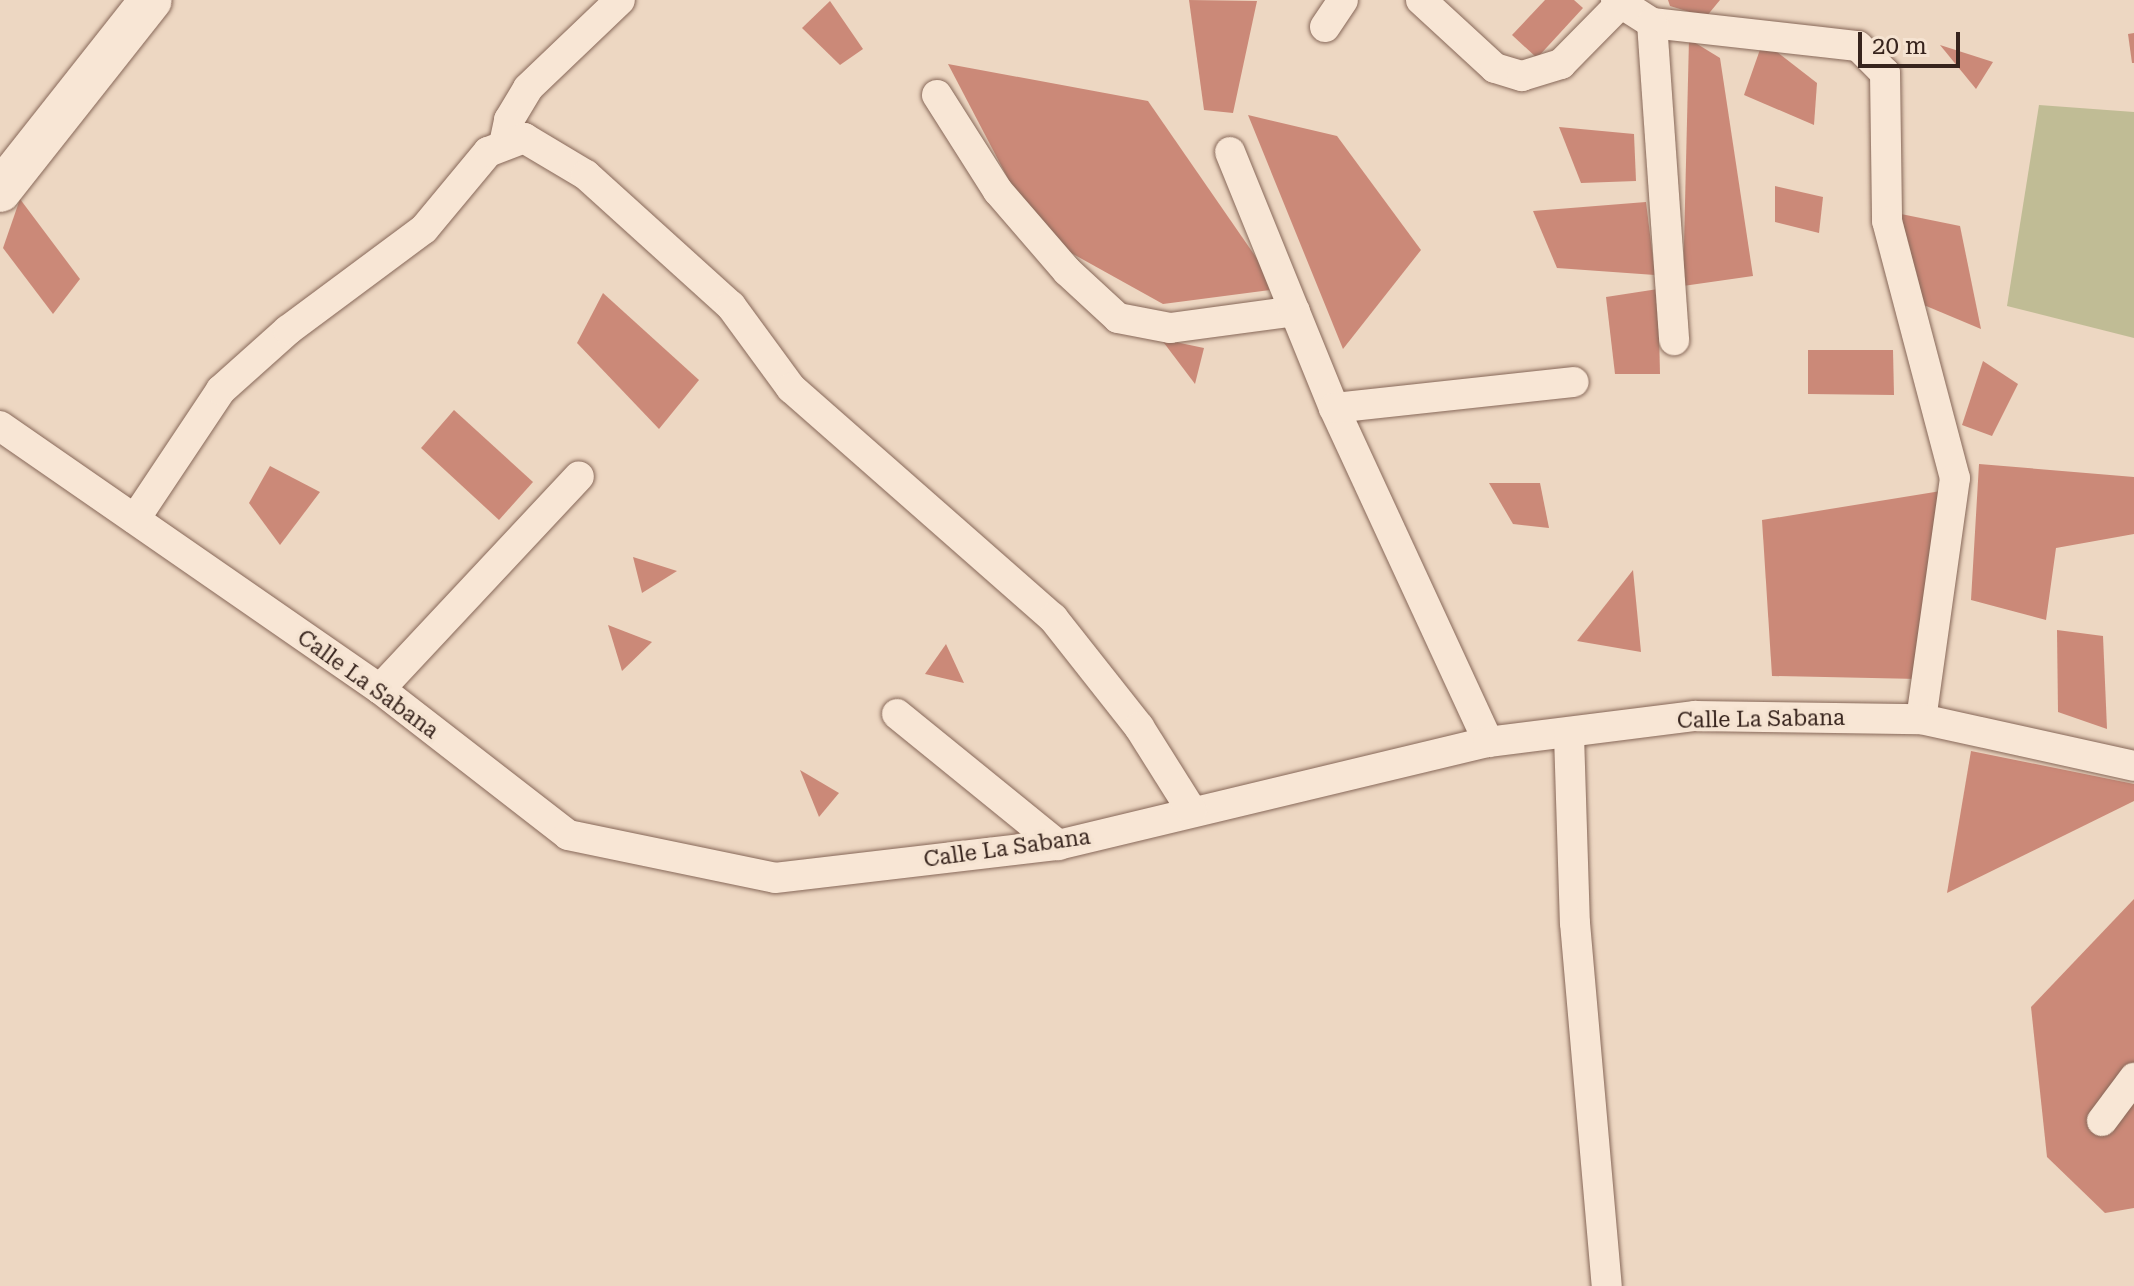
<!DOCTYPE html>
<html>
<head>
<meta charset="utf-8">
<style>
	body { margin:0 }
	#map { position:relative; width:2134px; height:1286px; overflow:hidden; background:#edd7c2; font-family:"Roboto Serif",serif }
	div>[style] { position:absolute }
	.cemetery>* { inset:0; background:#c0bc95 }
	.building>* { inset:0; background:#cb8978 }
	.roads { filter:drop-shadow(0 0 2px #876859) drop-shadow(0 0 2px #876859) }
	.street>* { height:30px; margin:-15px; padding:0 15px; transform-origin:15px; border-radius:15px; background:#f8e6d5 }
	.secondary>* { height:42px; margin:-21px; padding:0 21px; transform-origin:21px; border-radius:21px; background:#f8e6d5 }
	span { translate:-50% -50%; white-space:nowrap; text-align:center; line-height:1.15; -webkit-text-stroke:7px #f5e3d1; paint-order:stroke }
	.street-label { font-size:22px; color:#37241d }
	.scale { position:absolute; left:1858px; top:32px; width:102px; height:36px; box-sizing:border-box; border:4px solid #37241d; border-top:0; padding-left:10px; font-size:24px; line-height:28px; white-space:nowrap; color:#37241d; -webkit-text-stroke:6px #f5e3d1; paint-order:stroke }
</style>
</head>
<body>
<div id="map">
	<div class="cemetery">
		<i style="clip-path:polygon(2039px 105px,2134px 112px,2134px 338px,2007px 306px)"></i>
	</div>
	<div class="building">
		<i style="clip-path:polygon(1189px 0,1257px 1px,1233px 113px,1204px 110px)"></i>
		<i style="clip-path:polygon(1545px 0,1574px 0,1583px 8px,1537px 58px,1512px 35px)"></i>
		<i style="clip-path:polygon(1668px 0,1720px 0,1706px 17px,1670px 6px)"></i>
		<i style="clip-path:polygon(830px 1px,863px 49px,840px 65px,802px 28px)"></i>
		<i style="clip-path:polygon(2134px 33px,2134px 63px,2132px 63px,2128px 34px)"></i>
		<i style="clip-path:polygon(1689px 39px,1720px 58px,1753px 276px,1683px 286px)"></i>
		<i style="clip-path:polygon(1763px 41px,1817px 83px,1814px 125px,1744px 95px)"></i>
		<i style="clip-path:polygon(1940px 45px,1993px 62px,1976px 89px)"></i>
		<i style="clip-path:polygon(948px 64px,1148px 101px,1278px 289px,1163px 304px,1037px 234px)"></i>
		<i style="clip-path:polygon(1248px 115px,1337px 136px,1421px 250px,1343px 349px)"></i>
		<i style="clip-path:polygon(1559px 127px,1634px 134px,1636px 181px,1581px 183px)"></i>
		<i style="clip-path:polygon(1775px 186px,1823px 197px,1819px 233px,1775px 222px)"></i>
		<i style="clip-path:polygon(20px 199px,80px 279px,53px 314px,3px 248px)"></i>
		<i style="clip-path:polygon(1646px 202px,1655px 275px,1557px 268px,1533px 211px)"></i>
		<i style="clip-path:polygon(1901px 214px,1960px 226px,1981px 329px,1919px 303px)"></i>
		<i style="clip-path:polygon(1658px 289px,1660px 374px,1615px 374px,1606px 297px)"></i>
		<i style="clip-path:polygon(603px 293px,699px 380px,659px 429px,577px 343px)"></i>
		<i style="clip-path:polygon(1161px 339px,1204px 348px,1195px 384px)"></i>
		<i style="clip-path:polygon(1808px 350px,1893px 350px,1894px 395px,1808px 394px)"></i>
		<i style="clip-path:polygon(1983px 361px,2018px 384px,1992px 436px,1962px 425px)"></i>
		<i style="clip-path:polygon(454px 410px,533px 482px,499px 520px,421px 448px)"></i>
		<i style="clip-path:polygon(1979px 464px,2134px 477px,2134px 534px,2056px 548px,2046px 620px,1971px 600px)"></i>
		<i style="clip-path:polygon(270px 466px,320px 492px,280px 545px,249px 503px)"></i>
		<i style="clip-path:polygon(1489px 483px,1540px 483px,1549px 528px,1513px 524px)"></i>
		<i style="clip-path:polygon(1941px 491px,1919px 679px,1772px 676px,1762px 520px)"></i>
		<i style="clip-path:polygon(633px 557px,677px 571px,642px 593px)"></i>
		<i style="clip-path:polygon(1633px 570px,1641px 652px,1577px 641px)"></i>
		<i style="clip-path:polygon(608px 625px,652px 642px,622px 671px)"></i>
		<i style="clip-path:polygon(2057px 630px,2103px 636px,2107px 729px,2058px 712px)"></i>
		<i style="clip-path:polygon(946px 644px,964px 683px,925px 674px)"></i>
		<i style="clip-path:polygon(1971px 751px,2134px 784px,2134px 801px,1947px 893px)"></i>
		<i style="clip-path:polygon(800px 770px,839px 793px,819px 817px)"></i>
		<i style="clip-path:polygon(2134px 899px,2134px 1208px,2105px 1213px,2047px 1157px,2031px 1007px)"></i>
	</div>
	<div class="roads">
		<div class="street">
			<i style="left:1421px;top:0;width:100px;rotate:42.6deg"></i>
			<i style="left:1495px;top:68px;width:28px;rotate:17deg"></i>
			<i style="left:1522px;top:76px;width:41px;rotate:-17.1deg"></i>
			<i style="left:1561px;top:64px;width:86px;rotate:-45.5deg"></i>
			<i style="left:1616px;top:0;width:43px;rotate:32.6deg"></i>
			<i style="left:1652px;top:23px;width:207px;rotate:6.4deg"></i>
			<i style="left:1858px;top:46px;width:38px;rotate:45deg"></i>
			<i style="left:1885px;top:73px;width:148px;rotate:89.2deg"></i>
			<i style="left:1887px;top:221px;width:266px;rotate:75.2deg"></i>
			<i style="left:1955px;top:478px;width:243px;rotate:98deg"></i>
			<i style="left:1652px;top:23px;width:318px;rotate:86deg"></i>
			<i style="left:1325px;top:27px;width:32px;rotate:-56deg"></i>
			<i style="left:937px;top:95px;width:114px;rotate:57.6deg"></i>
			<i style="left:998px;top:191px;width:106px;rotate:49.2deg"></i>
			<i style="left:1067px;top:271px;width:69px;rotate:42.7deg"></i>
			<i style="left:1118px;top:318px;width:53px;rotate:10.9deg"></i>
			<i style="left:1170px;top:328px;width:126px;rotate:-7.7deg"></i>
			<i style="left:504px;top:144px;width:25px;rotate:-78deg"></i>
			<i style="left:509px;top:120px;width:37px;rotate:-59deg"></i>
			<i style="left:528px;top:88px;width:127px;rotate:-43.7deg"></i>
			<i style="left:1230px;top:152px;width:276px;rotate:67.9deg"></i>
			<i style="left:1334px;top:408px;width:368px;rotate:65.2deg"></i>
			<i style="left:1334px;top:408px;width:241px;rotate:-6.2deg"></i>
			<i style="left:0;top:426px;width:462px;rotate:34.7deg"></i>
			<i style="left:380px;top:689px;width:238px;rotate:37.8deg"></i>
			<i style="left:568px;top:835px;width:211px;rotate:11.7deg"></i>
			<i style="left:775px;top:878px;width:285px;rotate:-6.7deg"></i>
			<i style="left:1058px;top:845px;width:442px;rotate:-13.5deg"></i>
			<i style="left:1488px;top:742px;width:209px;rotate:-7.2deg"></i>
			<i style="left:1695px;top:716px;width:226px;rotate:0.8deg"></i>
			<i style="left:1921px;top:719px;width:218px;rotate:12.4deg"></i>
			<i style="left:135px;top:519px;width:155px;rotate:-56.3deg"></i>
			<i style="left:221px;top:390px;width:90px;rotate:-41.8deg"></i>
			<i style="left:288px;top:330px;width:169px;rotate:-36.6deg"></i>
			<i style="left:424px;top:229px;width:100px;rotate:-50.3deg"></i>
			<i style="left:488px;top:152px;width:39px;rotate:-21deg"></i>
			<i style="left:524px;top:138px;width:72px;rotate:30.8deg"></i>
			<i style="left:586px;top:175px;width:195px;rotate:42.1deg"></i>
			<i style="left:731px;top:306px;width:102px;rotate:53.8deg"></i>
			<i style="left:791px;top:388px;width:349px;rotate:41.3deg"></i>
			<i style="left:1053px;top:618px;width:139px;rotate:51.7deg"></i>
			<i style="left:1139px;top:727px;width:99px;rotate:57.8deg"></i>
			<i style="left:380px;top:689px;width:291px;rotate:-46.9deg"></i>
			<i style="left:897px;top:714px;width:208px;rotate:39.1deg"></i>
			<i style="left:1569px;top:735px;width:188px;rotate:88.2deg"></i>
			<i style="left:1575px;top:923px;width:364px;rotate:85deg"></i>
			<i style="left:2102px;top:1121px;width:54px;rotate:-53.3deg"></i>
		</div>
		<div class="secondary">
			<i style="left:0;top:191px;width:243px;rotate:-51.7deg"></i>
		</div>
	</div>
	<div class="street-label">
		<span style="left:368px;top:684px;rotate:36deg">Calle La Sabana</span>
		<span style="left:1761px;top:719px;rotate:-1deg">Calle La Sabana</span>
		<span style="left:1007px;top:848px;rotate:-8deg">Calle La Sabana</span>
	</div>
	<div class="scale">20 m</div>
</div>
</body>
</html>
